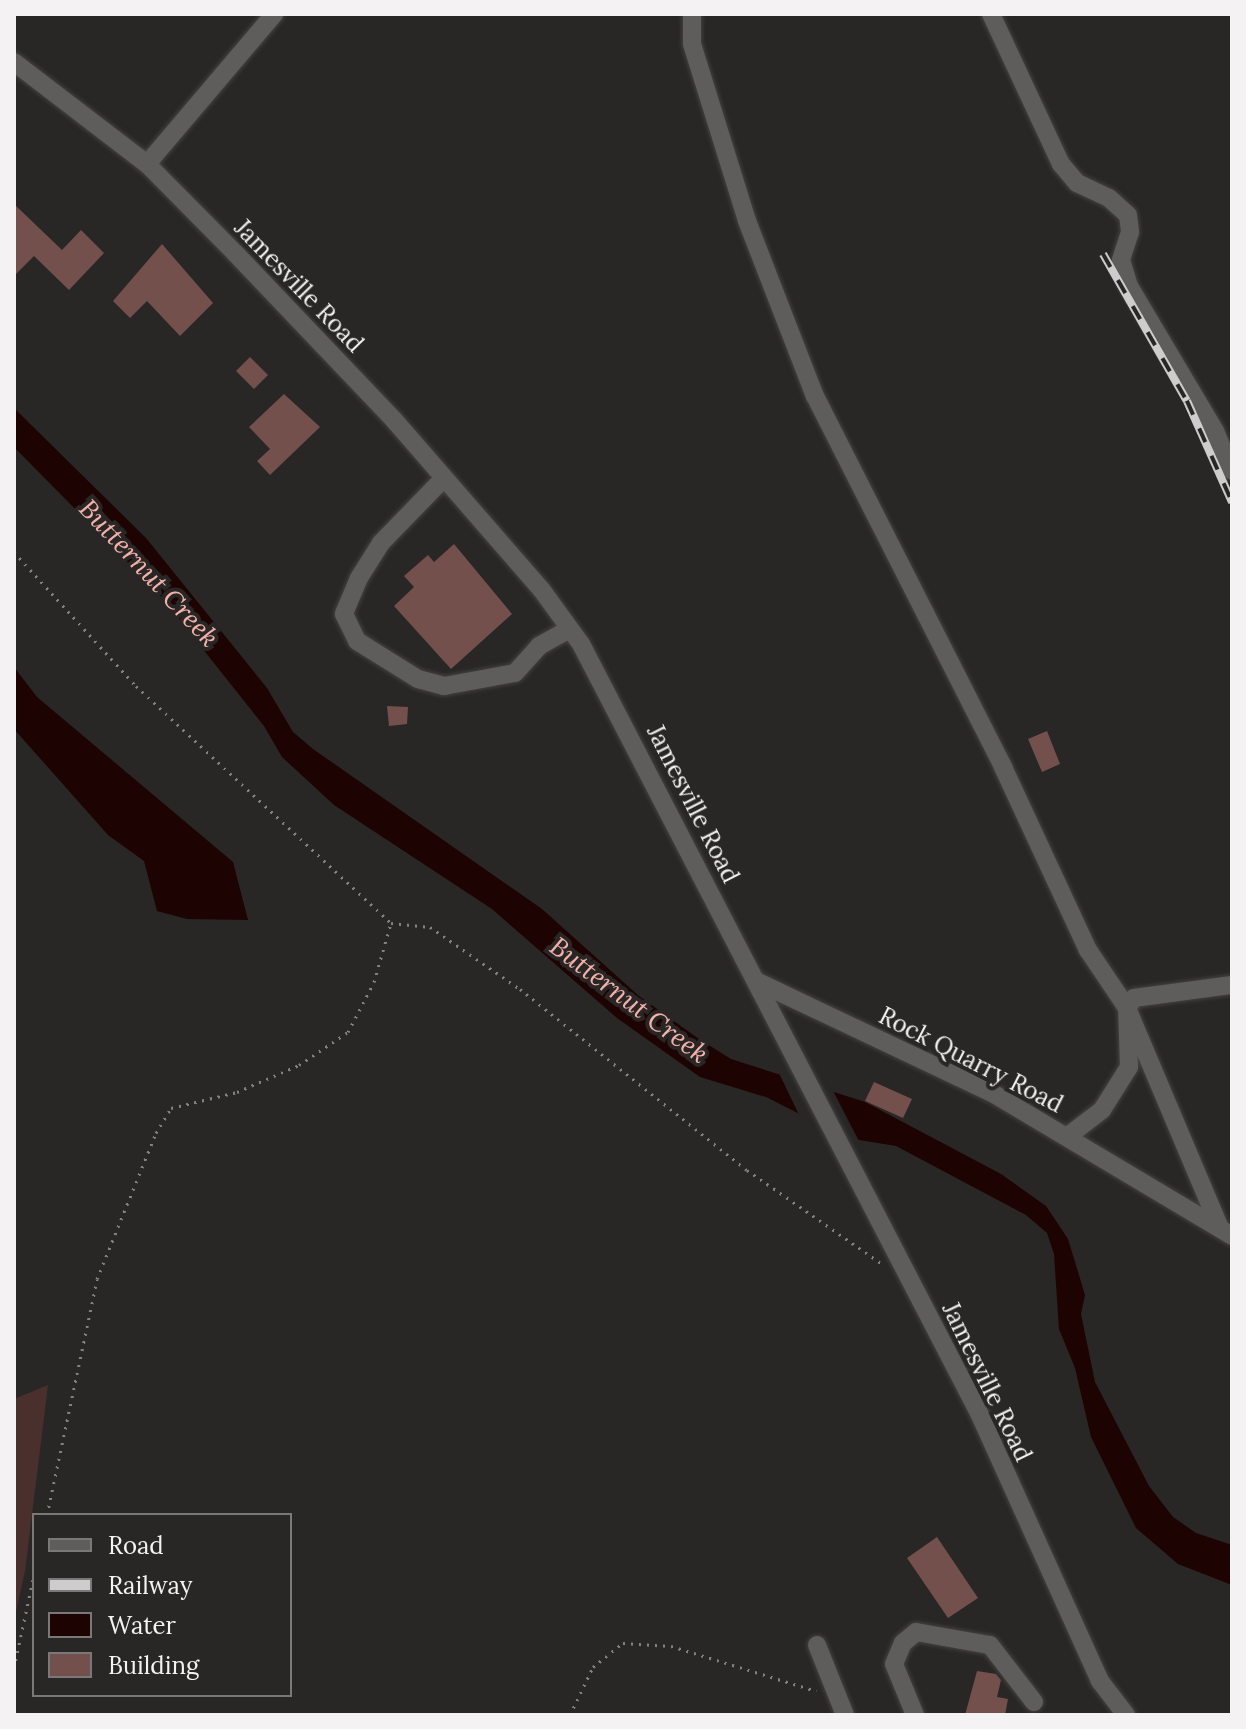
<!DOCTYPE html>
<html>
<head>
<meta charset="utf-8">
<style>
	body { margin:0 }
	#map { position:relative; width:1246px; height:1729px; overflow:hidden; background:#292626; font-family:Lora,serif }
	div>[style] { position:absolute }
	.green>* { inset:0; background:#4a302c }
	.water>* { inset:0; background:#1d0302 }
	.pier>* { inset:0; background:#292626 }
	.building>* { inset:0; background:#74504c }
	.path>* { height:3px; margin-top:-1.5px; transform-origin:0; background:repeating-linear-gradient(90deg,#848181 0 2px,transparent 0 8px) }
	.roads { filter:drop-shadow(0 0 2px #444141) drop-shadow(0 0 2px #444141) }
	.minor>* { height:18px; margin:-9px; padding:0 9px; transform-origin:9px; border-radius:9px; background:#5f5c5c }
	.rail>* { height:8px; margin-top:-4px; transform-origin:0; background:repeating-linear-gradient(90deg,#292626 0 15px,#cecccc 0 30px); box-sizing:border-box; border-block:2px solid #cecccc }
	span { translate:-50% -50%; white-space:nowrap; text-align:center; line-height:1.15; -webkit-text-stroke:8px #292626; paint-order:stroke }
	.street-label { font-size:24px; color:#f4f2f2 }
	.water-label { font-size:26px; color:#f5b2aa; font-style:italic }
	.frame { position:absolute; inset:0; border:16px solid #f4f2f2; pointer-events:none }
	.legend { position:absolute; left:32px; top:1513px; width:260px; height:184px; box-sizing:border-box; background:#292626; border:2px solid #7a7878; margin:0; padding:10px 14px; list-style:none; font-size:24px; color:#f4f2f2 }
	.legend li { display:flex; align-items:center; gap:16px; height:40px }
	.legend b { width:40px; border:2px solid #7a7878 }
</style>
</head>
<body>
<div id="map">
	<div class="green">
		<i style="clip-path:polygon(48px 1385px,25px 1571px,14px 1621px,14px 1399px)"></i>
	</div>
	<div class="water">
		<i style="clip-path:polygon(14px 408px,146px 538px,267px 688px,293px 732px,313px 749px,542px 909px,639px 996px,699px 1039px,731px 1059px,865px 1102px,1001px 1174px,1046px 1206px,1068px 1239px,1085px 1295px,1081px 1314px,1095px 1382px,1149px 1486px,1173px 1517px,1196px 1533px,1232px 1545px,1232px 1585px,1178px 1564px,1136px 1528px,1091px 1437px,1075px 1368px,1059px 1329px,1054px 1254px,1047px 1233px,1026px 1215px,896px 1146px,847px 1138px,766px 1097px,700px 1077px,617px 1018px,492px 909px,334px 805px,282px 757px,264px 726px,160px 595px,14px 447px)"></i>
		<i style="clip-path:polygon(14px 667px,37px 697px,233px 862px,248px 920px,187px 919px,157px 911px,144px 861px,108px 835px,14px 729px)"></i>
	</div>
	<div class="pier">
		<i style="clip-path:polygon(777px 1069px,831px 1087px,861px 1145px,801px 1119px)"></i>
	</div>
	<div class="building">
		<i style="clip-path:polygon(14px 204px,62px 250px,81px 230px,104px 253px,69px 290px,34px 256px,14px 276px)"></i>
		<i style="clip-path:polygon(162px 244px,213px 303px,180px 336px,147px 301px,130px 318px,113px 301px)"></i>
		<i style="clip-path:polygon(250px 357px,268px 375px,254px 389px,236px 371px)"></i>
		<i style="clip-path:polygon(284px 394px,320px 427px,270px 475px,257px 461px,270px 449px,249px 427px)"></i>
		<i style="clip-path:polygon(454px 544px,512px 614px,451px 669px,394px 606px,414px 587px,404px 576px,428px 555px,434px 562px)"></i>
		<i style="clip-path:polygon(387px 706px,408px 707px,407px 724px,389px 726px)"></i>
		<i style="clip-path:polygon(1047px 731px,1060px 764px,1042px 772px,1028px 739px)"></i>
		<i style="clip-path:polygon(874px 1082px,912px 1099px,903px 1118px,865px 1101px)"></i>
		<i style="clip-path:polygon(937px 1537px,978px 1598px,948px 1618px,907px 1558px)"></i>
		<i style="clip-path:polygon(977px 1671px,996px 1674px,1001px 1680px,997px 1697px,1008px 1699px,1005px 1715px,965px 1715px)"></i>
	</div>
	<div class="path">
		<i style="left:14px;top:552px;width:181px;rotate:47.7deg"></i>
		<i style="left:136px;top:686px;width:348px;rotate:42.9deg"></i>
		<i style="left:391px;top:923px;width:39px;rotate:6deg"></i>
		<i style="left:430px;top:927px;width:109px;rotate:34.6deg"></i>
		<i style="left:520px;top:989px;width:290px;rotate:38.6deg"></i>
		<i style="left:747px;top:1170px;width:165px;rotate:34.8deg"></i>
		<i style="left:47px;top:1515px;width:241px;rotate:-78deg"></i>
		<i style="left:97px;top:1279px;width:157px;rotate:-68deg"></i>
		<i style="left:156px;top:1133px;width:29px;rotate:-59deg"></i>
		<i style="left:171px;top:1108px;width:68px;rotate:-13.6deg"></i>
		<i style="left:237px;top:1092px;width:68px;rotate:-23.5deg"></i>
		<i style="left:299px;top:1065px;width:59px;rotate:-34deg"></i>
		<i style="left:348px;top:1032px;width:56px;rotate:-62.5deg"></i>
		<i style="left:374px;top:982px;width:61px;rotate:-73.9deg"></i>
		<i style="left:14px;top:1668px;width:95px;rotate:-77.9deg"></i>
		<i style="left:570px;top:1715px;width:53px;rotate:-64.4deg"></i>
		<i style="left:593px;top:1667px;width:38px;rotate:-39deg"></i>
		<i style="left:623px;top:1643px;width:48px;rotate:3.6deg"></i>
		<i style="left:671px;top:1646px;width:152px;rotate:17.2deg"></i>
	</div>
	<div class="roads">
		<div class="minor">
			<i style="left:692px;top:14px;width:30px;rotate:90deg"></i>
			<i style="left:692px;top:44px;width:185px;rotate:72.7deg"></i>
			<i style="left:747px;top:221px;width:188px;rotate:68.8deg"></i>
			<i style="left:815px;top:396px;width:416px;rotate:63.1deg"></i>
			<i style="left:1003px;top:767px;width:202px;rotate:65.1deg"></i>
			<i style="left:1088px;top:950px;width:70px;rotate:56.1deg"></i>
			<i style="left:1127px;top:1008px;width:239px;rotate:67.1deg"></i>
			<i style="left:991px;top:14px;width:166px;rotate:65deg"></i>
			<i style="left:1061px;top:164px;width:25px;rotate:50deg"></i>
			<i style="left:1077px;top:183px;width:35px;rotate:25deg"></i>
			<i style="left:1109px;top:198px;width:25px;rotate:42deg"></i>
			<i style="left:1128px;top:215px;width:17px;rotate:83deg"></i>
			<i style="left:1130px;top:232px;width:29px;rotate:108deg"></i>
			<i style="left:1121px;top:260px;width:27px;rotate:73deg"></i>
			<i style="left:1129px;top:286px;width:169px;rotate:59.3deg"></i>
			<i style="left:1215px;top:431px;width:43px;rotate:67deg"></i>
			<i style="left:14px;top:62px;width:168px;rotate:37.5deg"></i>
			<i style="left:147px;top:164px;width:127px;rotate:45.3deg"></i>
			<i style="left:236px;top:254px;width:229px;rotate:46.4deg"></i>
			<i style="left:394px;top:420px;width:224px;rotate:49deg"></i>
			<i style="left:541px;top:589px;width:68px;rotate:54deg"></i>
			<i style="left:581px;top:644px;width:866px;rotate:62.64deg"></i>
			<i style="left:979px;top:1413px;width:294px;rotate:65.7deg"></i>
			<i style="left:1100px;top:1681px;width:43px;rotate:52.6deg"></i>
			<i style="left:147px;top:164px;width:197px;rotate:-49.7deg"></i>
			<i style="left:444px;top:478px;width:91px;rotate:134.1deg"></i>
			<i style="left:381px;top:543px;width:41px;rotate:122.2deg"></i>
			<i style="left:359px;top:578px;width:39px;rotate:113deg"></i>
			<i style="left:344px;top:614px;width:30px;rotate:64deg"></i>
			<i style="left:357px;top:641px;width:72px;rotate:31.9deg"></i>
			<i style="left:418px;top:679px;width:27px;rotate:15deg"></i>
			<i style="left:444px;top:686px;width:72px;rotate:-10.4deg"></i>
			<i style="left:515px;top:673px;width:36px;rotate:-48deg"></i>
			<i style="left:539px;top:646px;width:35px;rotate:-29deg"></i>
			<i style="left:758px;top:982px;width:261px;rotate:25.4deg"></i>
			<i style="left:994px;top:1094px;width:277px;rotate:30.8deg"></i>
			<i style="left:1068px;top:1136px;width:43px;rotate:-37.4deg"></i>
			<i style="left:1102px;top:1110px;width:51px;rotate:-57.9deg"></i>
			<i style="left:1129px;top:1067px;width:59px;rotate:-91.9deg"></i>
			<i style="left:1127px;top:1008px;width:12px;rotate:-55deg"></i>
			<i style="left:1134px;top:998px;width:99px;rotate:-7.6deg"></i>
			<i style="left:817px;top:1645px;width:75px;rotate:68.2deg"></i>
			<i style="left:915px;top:1715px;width:55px;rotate:-112.4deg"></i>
			<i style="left:894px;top:1664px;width:23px;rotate:-67deg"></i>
			<i style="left:903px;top:1643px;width:17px;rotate:-40deg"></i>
			<i style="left:916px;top:1632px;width:75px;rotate:10deg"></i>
			<i style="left:990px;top:1645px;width:72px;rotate:52.3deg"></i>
		</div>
	</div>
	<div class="rail">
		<i style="left:1103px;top:254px;width:169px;rotate:60.3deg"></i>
		<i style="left:1187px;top:401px;width:111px;rotate:66deg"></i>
	</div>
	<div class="street-label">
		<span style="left:299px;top:286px;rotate:46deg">Jamesville Road</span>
		<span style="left:693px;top:804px;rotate:63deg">Jamesville Road</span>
		<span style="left:971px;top:1060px;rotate:27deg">Rock Quarry Road</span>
		<span style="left:987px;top:1382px;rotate:64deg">Jamesville Road</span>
	</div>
	<div class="water-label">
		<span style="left:149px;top:573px;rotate:47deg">Butternut Creek</span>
		<span style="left:629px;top:1000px;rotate:37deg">Butternut Creek</span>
	</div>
	<div class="frame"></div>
	<ul class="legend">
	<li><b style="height:10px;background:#5f5c5c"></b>Road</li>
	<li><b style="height:10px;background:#cecccc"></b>Railway</li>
	<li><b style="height:22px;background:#1d0302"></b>Water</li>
	<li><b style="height:22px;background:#74504c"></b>Building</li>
	</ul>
</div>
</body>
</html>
